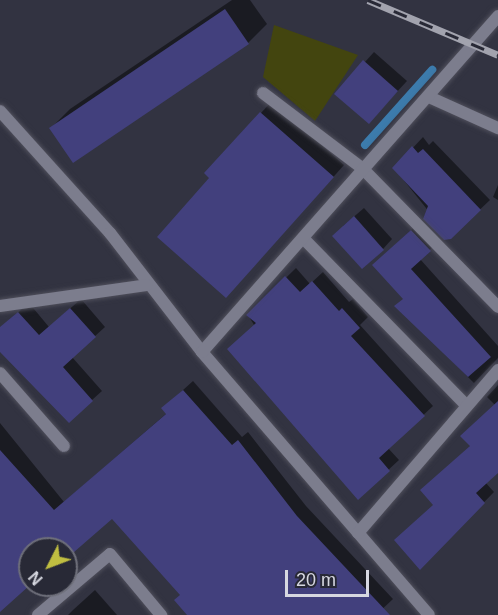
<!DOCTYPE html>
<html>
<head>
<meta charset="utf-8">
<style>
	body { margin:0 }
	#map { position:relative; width:498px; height:615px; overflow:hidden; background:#323341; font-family:Helvetica,sans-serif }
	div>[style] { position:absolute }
	.green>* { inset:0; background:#43450f }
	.shadow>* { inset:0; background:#0007 }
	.stream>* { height:8px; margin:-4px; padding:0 4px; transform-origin:4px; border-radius:4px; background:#3c7bac }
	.building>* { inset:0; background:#42407d }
	.roads { filter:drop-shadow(0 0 2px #4f4f5b) drop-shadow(0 0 2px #4f4f5b) }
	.street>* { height:12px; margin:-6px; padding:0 6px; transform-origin:6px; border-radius:6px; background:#7c7d8d }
	.rail>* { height:7px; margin-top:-3.5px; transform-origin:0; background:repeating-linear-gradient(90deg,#282936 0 14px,#a2a3ae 0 28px); box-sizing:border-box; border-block:2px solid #a2a3ae }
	span { translate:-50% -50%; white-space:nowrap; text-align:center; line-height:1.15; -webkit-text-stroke:4.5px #282936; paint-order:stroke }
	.north { position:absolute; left:18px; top:537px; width:60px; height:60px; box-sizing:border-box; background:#282936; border:2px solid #6e6f7a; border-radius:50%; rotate:228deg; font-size:16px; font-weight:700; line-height:24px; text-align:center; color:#d7d8e1 }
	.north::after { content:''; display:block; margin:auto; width:21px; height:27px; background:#c0be41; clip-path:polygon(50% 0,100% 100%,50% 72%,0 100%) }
	.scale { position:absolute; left:285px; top:570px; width:84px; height:27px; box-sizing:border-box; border:3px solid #d7d8e1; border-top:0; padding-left:8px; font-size:18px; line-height:21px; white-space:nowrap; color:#d7d8e1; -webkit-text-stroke:4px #282936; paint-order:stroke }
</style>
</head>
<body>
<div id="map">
	<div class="green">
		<i style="clip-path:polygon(274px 25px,358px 55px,315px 121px,263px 77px)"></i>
	</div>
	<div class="shadow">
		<i style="clip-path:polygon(232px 0,250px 0,267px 24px,248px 43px,51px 128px,70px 109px)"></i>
		<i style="clip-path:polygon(374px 52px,407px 81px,369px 122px,336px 94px)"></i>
		<i style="clip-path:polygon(272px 101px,344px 165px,238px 284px,261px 113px)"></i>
		<i style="clip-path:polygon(423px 137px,429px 145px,433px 141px,490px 200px,450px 238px,394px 168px)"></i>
		<i style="clip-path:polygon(498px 185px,498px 200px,493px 197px)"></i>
		<i style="clip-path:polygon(364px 208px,392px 239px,383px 249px,343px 226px)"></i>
		<i style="clip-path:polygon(421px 221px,440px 240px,420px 259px,498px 346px,498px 358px,474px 383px,396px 306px,405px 298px,384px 255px)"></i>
		<i style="clip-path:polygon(296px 268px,310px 284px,323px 272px,349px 302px,353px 299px,368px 317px,360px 325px,433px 406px,388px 448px,399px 460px,358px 498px,248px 315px)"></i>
		<i style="clip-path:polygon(81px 299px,105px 327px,72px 357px,102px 391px,92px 400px,0 349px,0 328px,29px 303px,49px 327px)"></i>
		<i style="clip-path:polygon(193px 381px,242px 437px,248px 432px,306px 506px,393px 599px,376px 615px,189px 615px,182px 595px,112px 516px,66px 555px,66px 549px,30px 549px,30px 584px,0 591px,0 423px,64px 502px,167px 413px,173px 399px)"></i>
		<i style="clip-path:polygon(498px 385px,498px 471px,485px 482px,494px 492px,420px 568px,435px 504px,495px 405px,487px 397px)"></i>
		<i style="clip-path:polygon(95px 590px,117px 615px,68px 615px,73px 610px)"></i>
	</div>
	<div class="stream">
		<i style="left:365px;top:145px;width:101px;rotate:-48.2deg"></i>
	</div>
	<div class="building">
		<i style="clip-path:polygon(225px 9px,249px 44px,73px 163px,49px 128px)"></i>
		<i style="clip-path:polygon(363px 60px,398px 91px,369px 124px,334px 94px)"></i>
		<i style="clip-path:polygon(260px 112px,334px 177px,226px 298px,157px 237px,209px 178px,204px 173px)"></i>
		<i style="clip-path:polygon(412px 146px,418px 153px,423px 149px,481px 210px,451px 239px,444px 240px,423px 219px,428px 206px,392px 168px)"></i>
		<i style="clip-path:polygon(354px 216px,384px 250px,362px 269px,332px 236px)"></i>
		<i style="clip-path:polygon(411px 230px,431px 251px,411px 269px,491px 357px,468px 377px,394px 306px,403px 299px,372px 265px)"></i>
		<i style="clip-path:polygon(285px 276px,300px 292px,312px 281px,339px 311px,342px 308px,360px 328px,351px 336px,425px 416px,379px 458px,390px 471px,358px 500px,227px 349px,256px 323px,246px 315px)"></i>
		<i style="clip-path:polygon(70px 308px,96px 337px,63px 367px,93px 401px,69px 423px,0 352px,0 327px,18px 312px,39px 335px)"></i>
		<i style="clip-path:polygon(183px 390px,232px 445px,238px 440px,297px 516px,390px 615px,187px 615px,174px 600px,180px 595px,112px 519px,66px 559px,66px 549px,30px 549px,30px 585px,0 612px,0 450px,54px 510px,166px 414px,161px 408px)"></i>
		<i style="clip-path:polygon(498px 401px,498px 473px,476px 493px,485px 503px,420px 570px,394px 540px,433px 505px,420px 490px,470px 446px,460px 436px)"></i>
	</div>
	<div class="roads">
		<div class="street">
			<i style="left:263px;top:93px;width:126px;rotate:37.2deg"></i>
			<i style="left:363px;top:169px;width:193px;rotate:45.6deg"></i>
			<i style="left:429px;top:97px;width:76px;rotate:24.2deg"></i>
			<i style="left:0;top:111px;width:164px;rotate:48deg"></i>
			<i style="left:110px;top:233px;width:150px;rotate:52.3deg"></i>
			<i style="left:202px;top:352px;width:347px;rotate:49.2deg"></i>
			<i style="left:303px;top:238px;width:233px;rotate:45.7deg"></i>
			<i style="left:0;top:306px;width:148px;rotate:-8.1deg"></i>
			<i style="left:202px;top:352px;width:448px;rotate:-48.6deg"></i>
			<i style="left:0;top:373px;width:97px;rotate:48.8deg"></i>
			<i style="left:358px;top:533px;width:215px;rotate:-49.3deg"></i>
			<i style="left:38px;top:615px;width:94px;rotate:-40.3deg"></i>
			<i style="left:110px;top:554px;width:80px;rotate:50.1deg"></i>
		</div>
	</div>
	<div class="rail">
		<i style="left:368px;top:0;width:141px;rotate:22.9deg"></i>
	</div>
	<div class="north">N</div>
	<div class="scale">20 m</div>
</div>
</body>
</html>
